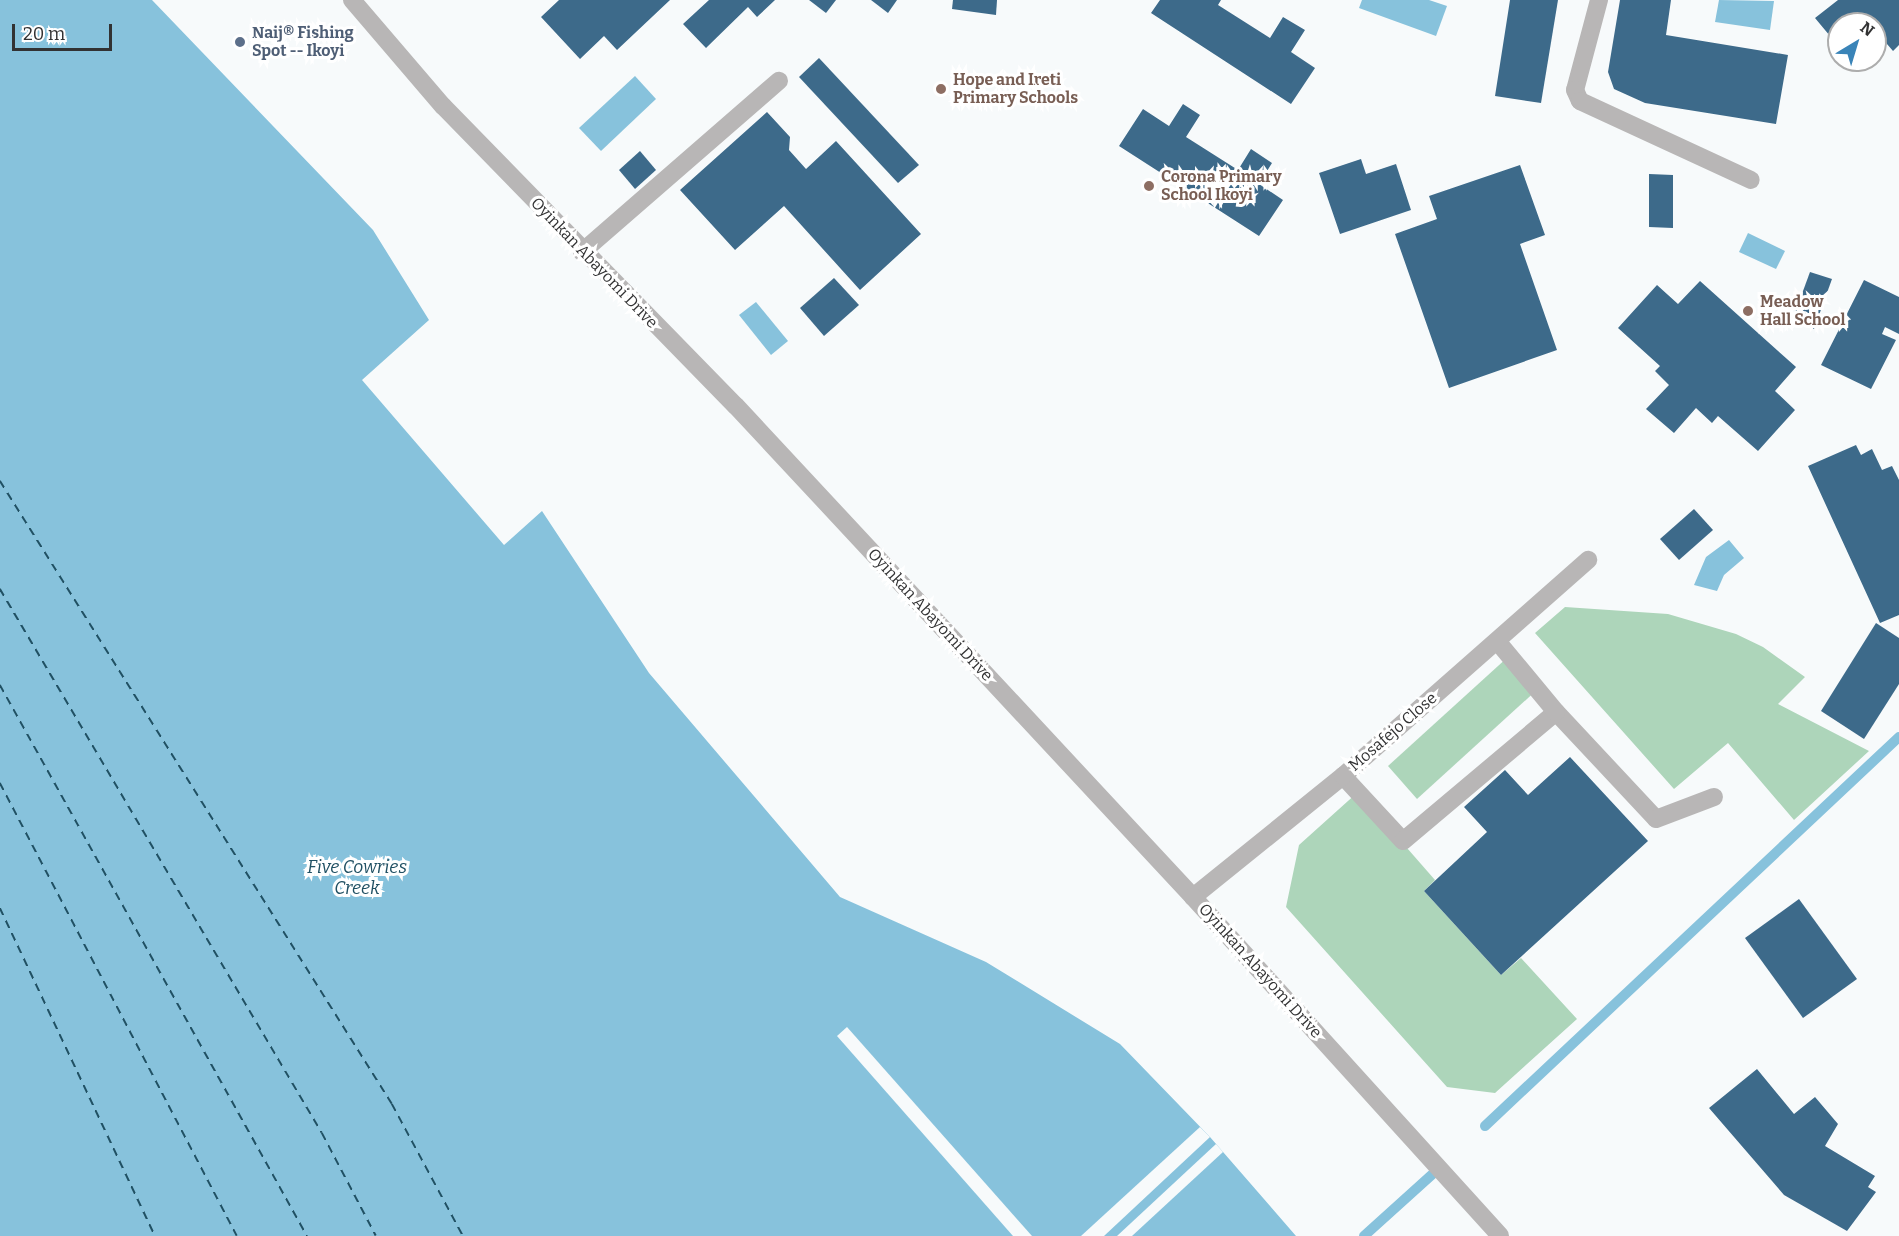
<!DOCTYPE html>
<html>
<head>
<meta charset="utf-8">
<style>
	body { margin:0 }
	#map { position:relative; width:1899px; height:1236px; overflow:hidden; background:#f7fafb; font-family:Bitter,serif }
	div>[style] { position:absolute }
	.green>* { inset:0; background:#add5ba }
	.water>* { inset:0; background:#87c2dc }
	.pier>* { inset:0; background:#f7fafb }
	.stream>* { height:10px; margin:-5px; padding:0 5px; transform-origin:5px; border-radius:5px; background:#87c2dc }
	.ferry>* { height:1.5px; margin-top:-0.75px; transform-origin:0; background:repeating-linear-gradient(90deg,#205063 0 8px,transparent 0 14px) }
	.building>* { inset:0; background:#3d6a8a }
	.service>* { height:18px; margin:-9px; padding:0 9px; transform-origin:9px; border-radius:9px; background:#b8b6b6 }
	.minor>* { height:18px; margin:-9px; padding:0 9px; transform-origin:9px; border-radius:9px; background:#b8b6b6 }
	.tertiary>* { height:18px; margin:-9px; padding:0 9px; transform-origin:9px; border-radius:9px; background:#b8b6b6 }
	.dots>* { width:16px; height:16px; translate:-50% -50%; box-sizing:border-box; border:3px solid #fff; border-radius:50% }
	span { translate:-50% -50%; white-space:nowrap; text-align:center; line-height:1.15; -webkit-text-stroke:6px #fff; paint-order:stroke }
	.service-label { font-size:16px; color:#4e5e75; font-weight:700 }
	.left { translate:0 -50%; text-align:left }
	.education-label { font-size:16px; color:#785e54; font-weight:700 }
	.street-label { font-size:16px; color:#323233 }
	.water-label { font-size:18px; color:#205063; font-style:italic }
	.north { position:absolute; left:1827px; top:12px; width:60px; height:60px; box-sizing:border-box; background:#fff; border:2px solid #adadad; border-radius:50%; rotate:38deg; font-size:16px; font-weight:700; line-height:24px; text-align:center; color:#323233 }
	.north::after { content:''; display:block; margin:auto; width:21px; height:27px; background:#3a84b8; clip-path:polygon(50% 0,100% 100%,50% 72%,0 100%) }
	.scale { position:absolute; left:12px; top:24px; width:100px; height:27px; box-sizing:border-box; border:3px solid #323233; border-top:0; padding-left:8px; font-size:18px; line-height:21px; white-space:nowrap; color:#323233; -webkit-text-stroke:4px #fff; paint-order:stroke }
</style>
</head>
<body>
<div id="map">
	<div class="green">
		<i style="clip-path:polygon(1565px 607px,1668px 614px,1736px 634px,1763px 647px,1805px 677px,1778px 704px,1869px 751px,1794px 820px,1728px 743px,1674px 789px,1535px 633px)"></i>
		<i style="clip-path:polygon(1509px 656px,1539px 688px,1417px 799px,1388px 766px)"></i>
		<i style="clip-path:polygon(1358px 792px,1435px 880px,1424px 891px,1501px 975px,1521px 958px,1577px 1019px,1495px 1093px,1447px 1087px,1286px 907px,1299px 845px)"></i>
	</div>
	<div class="water">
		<i style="clip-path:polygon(0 0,152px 0,373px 230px,429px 320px,362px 380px,504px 545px,542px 511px,649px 673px,840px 897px,986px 962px,1120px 1044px,1210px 1137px,1296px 1236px,0 1236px)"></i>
		<i style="clip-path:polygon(1362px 0,1429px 0,1447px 6px,1436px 36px,1359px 8px)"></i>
		<i style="clip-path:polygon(1719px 0,1774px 1px,1770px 30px,1715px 22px)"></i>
		<i style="clip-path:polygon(635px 76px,656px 99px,601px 151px,579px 128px)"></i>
		<i style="clip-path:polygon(1748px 233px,1785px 251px,1776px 269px,1739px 252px)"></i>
		<i style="clip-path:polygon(756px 302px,788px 341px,771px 355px,739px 315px)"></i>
		<i style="clip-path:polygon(1729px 540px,1744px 558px,1724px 575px,1717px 591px,1694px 585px,1706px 557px)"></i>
	</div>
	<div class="pier">
		<i style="clip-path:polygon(847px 1027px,1032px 1236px,1013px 1236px,837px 1036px)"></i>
		<i style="clip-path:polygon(1200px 1127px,1210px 1137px,1104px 1236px,1081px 1236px)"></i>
		<i style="clip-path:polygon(1216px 1144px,1223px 1152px,1132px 1236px,1117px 1236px)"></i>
	</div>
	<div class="stream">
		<i style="left:1485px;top:1126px;width:568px;rotate:-43.22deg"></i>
		<i style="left:1364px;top:1236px;width:97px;rotate:-42.1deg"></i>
	</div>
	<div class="ferry">
		<i style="left:0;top:481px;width:736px;rotate:57.82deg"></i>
		<i style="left:392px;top:1104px;width:150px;rotate:61.7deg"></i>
		<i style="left:0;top:589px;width:632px;rotate:59.38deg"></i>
		<i style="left:322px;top:1133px;width:116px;rotate:62.3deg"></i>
		<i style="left:0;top:685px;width:631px;rotate:60.87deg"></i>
		<i style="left:0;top:783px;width:511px;rotate:62.38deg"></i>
		<i style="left:0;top:908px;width:363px;rotate:64.7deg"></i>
	</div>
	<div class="building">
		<i style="clip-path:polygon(559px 0,670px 0,617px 50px,604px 36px,580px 59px,541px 17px)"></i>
		<i style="clip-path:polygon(709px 0,775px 0,757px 17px,748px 7px,706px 48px,683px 24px)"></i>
		<i style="clip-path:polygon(809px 0,836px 0,826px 13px)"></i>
		<i style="clip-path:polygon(871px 0,897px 0,888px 13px)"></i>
		<i style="clip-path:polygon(953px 0,997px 0,996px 15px,952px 9px)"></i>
		<i style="clip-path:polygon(1160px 0,1221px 0,1218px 5px,1270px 38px,1283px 17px,1305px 30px,1291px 52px,1315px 68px,1291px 104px,1151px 13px)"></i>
		<i style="clip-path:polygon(1510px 0,1558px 0,1541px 103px,1495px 96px)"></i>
		<i style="clip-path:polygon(1620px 0,1671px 0,1666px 35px,1788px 55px,1776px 124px,1645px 103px,1614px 89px,1608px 72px)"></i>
		<i style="clip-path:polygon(1838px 0,1899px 0,1899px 45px,1893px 51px,1875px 30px,1875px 24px,1865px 18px,1858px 24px,1839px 24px,1839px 39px,1835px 42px,1815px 18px)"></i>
		<i style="clip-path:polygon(819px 58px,919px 165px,898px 183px,799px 77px)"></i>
		<i style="clip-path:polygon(1183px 104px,1200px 115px,1186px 137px,1238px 170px,1251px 149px,1272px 163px,1259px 184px,1283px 200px,1259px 236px,1119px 146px,1143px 109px,1169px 126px)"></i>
		<i style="clip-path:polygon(767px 112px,790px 137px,789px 150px,806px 169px,836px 141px,921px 234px,860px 290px,784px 206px,735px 250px,680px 190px)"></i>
		<i style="clip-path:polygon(640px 151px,656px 170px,635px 189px,619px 170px)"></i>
		<i style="clip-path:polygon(1361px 159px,1366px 174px,1396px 164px,1411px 210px,1340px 234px,1319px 173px)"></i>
		<i style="clip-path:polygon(1520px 165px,1545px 235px,1520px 244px,1557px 350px,1449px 388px,1395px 234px,1437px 219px,1429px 196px)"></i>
		<i style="clip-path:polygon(1649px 174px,1673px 175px,1673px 228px,1649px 227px)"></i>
		<i style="clip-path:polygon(1810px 272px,1832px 279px,1814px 329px,1792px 321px)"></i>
		<i style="clip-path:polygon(834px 278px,859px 305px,824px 336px,800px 308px)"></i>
		<i style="clip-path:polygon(1864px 280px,1899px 297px,1899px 334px,1885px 327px,1882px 334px,1896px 340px,1871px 389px,1821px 365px)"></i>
		<i style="clip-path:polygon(1700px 281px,1796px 367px,1775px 391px,1795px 410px,1758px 451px,1718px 416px,1712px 423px,1696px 408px,1674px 433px,1646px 409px,1669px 385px,1655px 371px,1660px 366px,1618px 328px,1657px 285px,1678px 304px)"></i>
		<i style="clip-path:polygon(1856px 445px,1861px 455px,1872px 449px,1882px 470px,1892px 466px,1899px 480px,1899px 615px,1880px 623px,1808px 466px)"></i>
		<i style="clip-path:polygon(1694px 509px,1713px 530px,1679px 560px,1660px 539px)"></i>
		<i style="clip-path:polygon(1876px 623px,1899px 638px,1899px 684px,1864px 739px,1821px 711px)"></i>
		<i style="clip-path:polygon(1570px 757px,1648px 841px,1501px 975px,1424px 891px,1487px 832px,1464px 807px,1505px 770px,1528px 795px)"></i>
		<i style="clip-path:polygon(1799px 899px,1857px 979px,1803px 1018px,1745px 938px)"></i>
		<i style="clip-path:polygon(1757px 1069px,1794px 1114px,1815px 1097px,1838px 1124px,1825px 1146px,1875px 1176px,1868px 1187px,1876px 1192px,1847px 1231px,1784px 1195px,1709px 1108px)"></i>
	</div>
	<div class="service">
		<i style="left:1599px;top:0;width:93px;rotate:104.9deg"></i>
		<i style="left:1575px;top:90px;width:12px;rotate:66deg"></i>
		<i style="left:1580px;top:101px;width:188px;rotate:24.8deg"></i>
		<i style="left:582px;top:252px;width:261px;rotate:-41deg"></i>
		<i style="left:1556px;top:712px;width:146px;rotate:46.9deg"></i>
		<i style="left:1656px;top:819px;width:62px;rotate:-20.8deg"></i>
		<i style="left:1343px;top:776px;width:88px;rotate:47.3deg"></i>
		<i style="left:1403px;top:841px;width:200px;rotate:-40.1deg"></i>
		<i style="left:1556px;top:712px;width:92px;rotate:-129.7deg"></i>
	</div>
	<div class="minor">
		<i style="left:1193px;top:897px;width:193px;rotate:-38.9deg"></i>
		<i style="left:1343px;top:776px;width:327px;rotate:-41.4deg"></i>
	</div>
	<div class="tertiary">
		<i style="left:352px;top:0;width:140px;rotate:49.4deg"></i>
		<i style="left:443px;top:106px;width:419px;rotate:45.7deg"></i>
		<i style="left:736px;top:406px;width:671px;rotate:47.05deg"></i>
		<i style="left:1193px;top:897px;width:457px;rotate:47.8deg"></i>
	</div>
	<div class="dots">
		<i style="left:240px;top:42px;background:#5c6f8a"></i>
		<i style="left:941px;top:89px;background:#8d6e63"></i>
		<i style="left:1149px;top:186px;background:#8d6e63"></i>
		<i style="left:1748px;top:311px;background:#8d6e63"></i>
	</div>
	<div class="service-label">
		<span class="left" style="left:252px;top:42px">Naij® Fishing<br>Spot -- Ikoyi</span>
	</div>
	<div class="education-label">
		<span class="left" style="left:953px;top:89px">Hope and Ireti<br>Primary Schools</span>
		<span class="left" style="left:1161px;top:186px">Corona Primary<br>School Ikoyi</span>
		<span class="left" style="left:1760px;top:311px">Meadow<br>Hall School</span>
	</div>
	<div class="street-label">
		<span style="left:594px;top:263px;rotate:46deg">Oyinkan Abayomi Drive</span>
		<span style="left:930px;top:615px;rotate:47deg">Oyinkan Abayomi Drive</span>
		<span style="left:1393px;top:732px;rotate:-41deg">Mosafejo Close</span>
		<span style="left:1260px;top:971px;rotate:48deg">Oyinkan Abayomi Drive</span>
	</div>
	<div class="water-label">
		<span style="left:357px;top:878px">Five Cowries<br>Creek</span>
	</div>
	<div class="north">N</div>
	<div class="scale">20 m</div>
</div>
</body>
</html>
